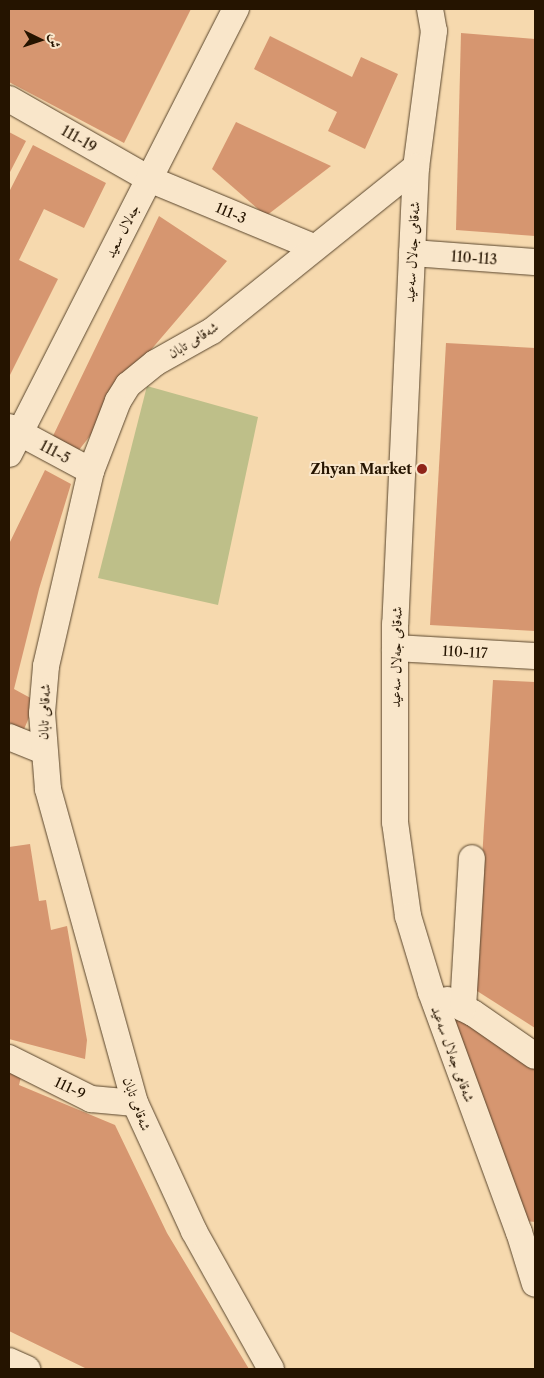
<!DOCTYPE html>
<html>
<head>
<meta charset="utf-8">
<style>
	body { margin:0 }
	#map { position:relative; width:544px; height:1378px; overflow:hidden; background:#f6d9ae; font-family:"Libre Caslon Text",Amiri,serif }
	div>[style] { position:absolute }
	.green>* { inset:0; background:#bebf89 }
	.building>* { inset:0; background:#d69670 }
	.roads { filter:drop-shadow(0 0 1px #59452c) drop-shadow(0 0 1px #59452c) }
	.street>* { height:26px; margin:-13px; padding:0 13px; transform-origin:13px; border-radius:13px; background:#f9e6ca }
	.dots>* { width:14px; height:14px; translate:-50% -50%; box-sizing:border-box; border:2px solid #f9e6ca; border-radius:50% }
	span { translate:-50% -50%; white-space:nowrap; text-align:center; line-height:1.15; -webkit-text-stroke:4px #f9e6ca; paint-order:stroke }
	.street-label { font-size:14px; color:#251400 }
	.poi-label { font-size:14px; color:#251400; font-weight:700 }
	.right { translate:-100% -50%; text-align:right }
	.frame { position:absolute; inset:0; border:10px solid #251400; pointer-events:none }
	.north { position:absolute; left:15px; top:15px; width:50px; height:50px; -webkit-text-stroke:4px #f9e6ca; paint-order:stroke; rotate:94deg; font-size:14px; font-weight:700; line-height:20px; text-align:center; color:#251400 }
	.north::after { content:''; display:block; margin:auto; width:18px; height:22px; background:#251400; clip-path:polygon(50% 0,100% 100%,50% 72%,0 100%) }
</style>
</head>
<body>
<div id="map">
	<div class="green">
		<i style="clip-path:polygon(147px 386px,258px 417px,218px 605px,98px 578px)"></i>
	</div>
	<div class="building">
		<i style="clip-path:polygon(9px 9px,191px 9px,124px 143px,9px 82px)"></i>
		<i style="clip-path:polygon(461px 33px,535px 39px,535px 236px,456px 230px)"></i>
		<i style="clip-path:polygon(270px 36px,352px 77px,361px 57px,398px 74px,365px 149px,328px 131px,337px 112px,254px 69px)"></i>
		<i style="clip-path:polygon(236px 122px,331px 166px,266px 216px,212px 169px)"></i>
		<i style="clip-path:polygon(9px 132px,26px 141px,9px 174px)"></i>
		<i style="clip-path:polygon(33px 145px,106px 183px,84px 228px,44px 209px,19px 260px,58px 279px,9px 377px,9px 192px)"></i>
		<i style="clip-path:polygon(159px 216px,227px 261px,132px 372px,101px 422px,75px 455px,52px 438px)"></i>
		<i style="clip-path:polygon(446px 343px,535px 348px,535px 631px,430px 625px)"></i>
		<i style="clip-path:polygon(45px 470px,71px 484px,39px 589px,14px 689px,36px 701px,19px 741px,9px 735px,9px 544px)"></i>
		<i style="clip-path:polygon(493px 680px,535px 682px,535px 1028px,474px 989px)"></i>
		<i style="clip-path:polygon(30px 844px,39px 901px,46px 900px,51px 930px,67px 926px,87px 1040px,85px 1059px,9px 1039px,9px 847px)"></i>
		<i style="clip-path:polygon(451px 1015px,475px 1026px,535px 1067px,535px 1222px,525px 1221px)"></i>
		<i style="clip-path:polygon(9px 1072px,21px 1077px,19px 1085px,115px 1125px,167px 1233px,249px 1369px,87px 1369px,9px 1331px)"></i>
	</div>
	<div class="roads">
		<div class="street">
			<i style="left:430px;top:9px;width:22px;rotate:80deg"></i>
			<i style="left:434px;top:31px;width:137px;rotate:97.5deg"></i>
			<i style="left:416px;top:167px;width:457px;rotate:92.6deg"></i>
			<i style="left:395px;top:624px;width:198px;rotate:90deg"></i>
			<i style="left:395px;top:822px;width:95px;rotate:82.1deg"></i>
			<i style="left:408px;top:916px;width:79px;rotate:73.2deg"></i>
			<i style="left:431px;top:992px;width:256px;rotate:69.9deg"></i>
			<i style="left:519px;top:1232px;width:54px;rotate:72.9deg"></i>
			<i style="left:9px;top:99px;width:161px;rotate:29.7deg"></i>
			<i style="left:149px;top:179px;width:178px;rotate:22.5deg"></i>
			<i style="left:412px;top:253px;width:123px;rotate:4.2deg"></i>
			<i style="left:9px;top:427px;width:93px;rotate:28.2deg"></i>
			<i style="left:9px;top:454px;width:500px;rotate:-63deg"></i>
			<i style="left:395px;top:648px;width:140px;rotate:3.3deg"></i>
			<i style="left:9px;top:737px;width:37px;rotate:22deg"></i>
			<i style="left:447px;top:1000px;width:29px;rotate:27deg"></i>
			<i style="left:473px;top:1013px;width:75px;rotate:34.7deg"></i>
			<i style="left:463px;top:1008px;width:150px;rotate:-86.6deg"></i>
			<i style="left:9px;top:1058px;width:92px;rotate:26.6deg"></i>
			<i style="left:91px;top:1099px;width:44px;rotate:5.2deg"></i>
			<i style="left:9px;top:1361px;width:20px;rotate:24deg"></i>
			<i style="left:271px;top:1369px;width:158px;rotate:-119.2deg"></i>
			<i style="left:194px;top:1231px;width:141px;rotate:-114.7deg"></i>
			<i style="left:135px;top:1103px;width:326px;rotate:-105.5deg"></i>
			<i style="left:48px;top:789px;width:76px;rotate:-94.5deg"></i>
			<i style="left:42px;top:713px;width:47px;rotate:-85.1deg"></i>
			<i style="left:46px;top:666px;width:200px;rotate:-77deg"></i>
			<i style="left:91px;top:471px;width:75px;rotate:-68.9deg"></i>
			<i style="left:118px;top:401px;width:19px;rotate:-58deg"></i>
			<i style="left:128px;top:385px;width:35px;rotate:-39deg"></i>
			<i style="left:155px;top:363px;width:65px;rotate:-29.3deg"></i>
			<i style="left:212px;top:331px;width:262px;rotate:-38.8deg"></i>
		</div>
	</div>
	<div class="dots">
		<i style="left:422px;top:469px;background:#8f2418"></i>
	</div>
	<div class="street-label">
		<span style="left:79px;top:139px;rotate:30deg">111-19</span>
		<span style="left:231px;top:213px;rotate:23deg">111-3</span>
		<span style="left:122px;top:231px;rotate:-63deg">جه‌لال سعید</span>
		<span style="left:412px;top:252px;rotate:-87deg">شەقامی جەلال سەعید</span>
		<span style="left:474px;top:258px;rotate:4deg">110-113</span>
		<span style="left:193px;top:340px;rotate:-32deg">شەقامی تابان</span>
		<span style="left:55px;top:452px;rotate:28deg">111-5</span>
		<span style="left:465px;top:652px;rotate:3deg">110-117</span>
		<span style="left:396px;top:657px;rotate:-89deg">شەقامی جەلال سەعید</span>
		<span style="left:44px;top:712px;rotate:-88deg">شەقامی تابان</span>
		<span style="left:453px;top:1054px;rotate:70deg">شەقامی جەلال سەعید</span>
		<span style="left:70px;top:1088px;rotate:26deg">111-9</span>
		<span style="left:137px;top:1104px;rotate:70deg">شەقامی تابان</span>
	</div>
	<div class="poi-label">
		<span class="right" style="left:412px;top:469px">Zhyan Market</span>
	</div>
	<div class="frame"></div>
	<div class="north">ش</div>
</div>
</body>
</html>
